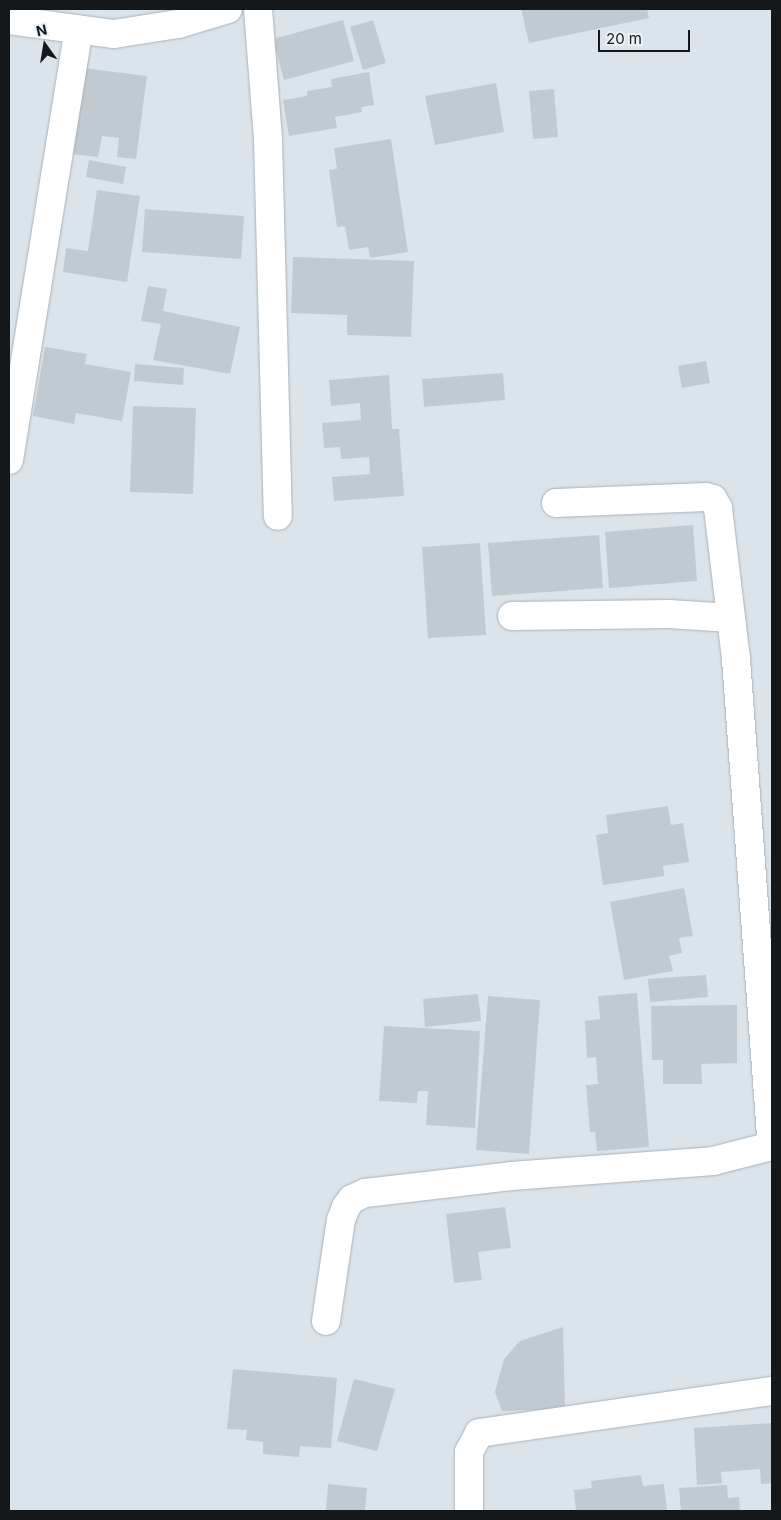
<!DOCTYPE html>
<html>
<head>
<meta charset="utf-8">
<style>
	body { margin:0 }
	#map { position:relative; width:781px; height:1520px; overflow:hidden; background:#dbe4eb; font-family:Inter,sans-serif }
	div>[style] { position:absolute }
	.building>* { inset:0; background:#c1cad1 }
	.roads { filter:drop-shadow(0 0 1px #a8b1b7) drop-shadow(0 0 1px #a8b1b7) }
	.minor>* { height:28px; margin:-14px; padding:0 14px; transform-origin:14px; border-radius:14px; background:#fff }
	span { translate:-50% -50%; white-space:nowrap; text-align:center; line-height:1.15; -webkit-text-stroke:4px #e8f2f8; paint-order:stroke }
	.frame { position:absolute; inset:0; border:10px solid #15181a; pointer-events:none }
	.north { position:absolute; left:20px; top:20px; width:50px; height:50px; -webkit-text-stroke:4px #e8f2f8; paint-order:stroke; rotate:347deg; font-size:14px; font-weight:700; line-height:20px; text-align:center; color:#15181a }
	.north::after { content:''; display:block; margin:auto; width:18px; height:22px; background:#15181a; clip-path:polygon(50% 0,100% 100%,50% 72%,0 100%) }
	.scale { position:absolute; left:598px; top:30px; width:92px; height:22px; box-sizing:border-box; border:2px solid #15181a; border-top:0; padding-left:6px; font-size:15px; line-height:18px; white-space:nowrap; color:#15181a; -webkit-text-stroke:4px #e8f2f8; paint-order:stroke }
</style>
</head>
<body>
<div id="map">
	<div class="building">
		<i style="clip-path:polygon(521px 9px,647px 9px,649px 18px,529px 43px)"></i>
		<i style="clip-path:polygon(343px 20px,354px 61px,284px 80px,273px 39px)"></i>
		<i style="clip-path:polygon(373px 20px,386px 63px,363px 70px,350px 27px)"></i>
		<i style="clip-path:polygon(83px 68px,147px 76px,136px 159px,117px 157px,119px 138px,102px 136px,98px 157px,72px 154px)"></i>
		<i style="clip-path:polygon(369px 72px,374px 105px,361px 107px,362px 112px,335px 117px,337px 128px,289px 136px,283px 100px,307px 96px,307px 91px,332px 87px,331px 79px)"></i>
		<i style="clip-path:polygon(496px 83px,504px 132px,435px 145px,425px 96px)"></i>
		<i style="clip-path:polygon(554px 89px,558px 137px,533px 139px,529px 91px)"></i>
		<i style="clip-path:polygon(391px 139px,408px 252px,370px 258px,368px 247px,349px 250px,345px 226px,337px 227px,329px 170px,337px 169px,334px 148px)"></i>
		<i style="clip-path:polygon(89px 160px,126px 167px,123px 184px,86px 177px)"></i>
		<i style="clip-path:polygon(97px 190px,140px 196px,127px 282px,63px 272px,66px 248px,88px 251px)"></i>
		<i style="clip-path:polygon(145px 209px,244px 216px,241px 259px,142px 252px)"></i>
		<i style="clip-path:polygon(293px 257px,414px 261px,411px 337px,347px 335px,347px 315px,291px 313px)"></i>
		<i style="clip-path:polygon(148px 286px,167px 289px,163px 311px,240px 327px,230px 374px,153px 360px,161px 324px,141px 321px)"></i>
		<i style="clip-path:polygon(45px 347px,87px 354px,85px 364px,131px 372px,122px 421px,76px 413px,74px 424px,33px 416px)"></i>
		<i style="clip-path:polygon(706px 361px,710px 383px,682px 388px,678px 366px)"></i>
		<i style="clip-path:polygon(135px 364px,184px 368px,183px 385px,134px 381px)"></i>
		<i style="clip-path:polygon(503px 373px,505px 400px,424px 407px,422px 379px)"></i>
		<i style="clip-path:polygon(389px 375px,392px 429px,399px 429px,404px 496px,334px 501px,332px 477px,370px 474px,369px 457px,341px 459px,340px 447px,324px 448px,322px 423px,361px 420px,360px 403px,331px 406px,329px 380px)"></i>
		<i style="clip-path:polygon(133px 406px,196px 408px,193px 494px,130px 492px)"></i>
		<i style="clip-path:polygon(693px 525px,697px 581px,609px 588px,605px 532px)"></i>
		<i style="clip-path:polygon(599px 535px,603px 588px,492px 596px,488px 543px)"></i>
		<i style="clip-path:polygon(480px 543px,486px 635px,428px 638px,422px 547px)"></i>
		<i style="clip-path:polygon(668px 806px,671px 825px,683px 823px,689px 862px,663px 866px,664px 876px,603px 885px,596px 835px,608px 833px,606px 815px)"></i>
		<i style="clip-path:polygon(684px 888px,693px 936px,679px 938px,682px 953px,669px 956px,673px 971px,624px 980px,610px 902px)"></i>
		<i style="clip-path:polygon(706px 975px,708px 997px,650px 1002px,648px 979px)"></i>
		<i style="clip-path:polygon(637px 993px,649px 1147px,597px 1151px,595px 1132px,590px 1132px,586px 1085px,598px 1084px,596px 1057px,587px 1058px,585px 1021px,600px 1019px,598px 996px)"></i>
		<i style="clip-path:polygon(478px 994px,481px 1021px,425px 1027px,423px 999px)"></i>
		<i style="clip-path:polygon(488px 996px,540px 1000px,529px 1154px,476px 1150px)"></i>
		<i style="clip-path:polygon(737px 1005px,737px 1063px,701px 1064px,702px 1084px,663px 1084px,663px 1060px,652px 1060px,651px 1006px)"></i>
		<i style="clip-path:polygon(384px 1026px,480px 1031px,475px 1128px,426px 1125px,428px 1091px,418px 1091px,417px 1103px,379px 1101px)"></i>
		<i style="clip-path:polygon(505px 1207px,511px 1248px,478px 1252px,482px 1280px,454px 1283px,446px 1214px)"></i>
		<i style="clip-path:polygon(563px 1327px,565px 1409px,502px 1411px,495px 1392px,504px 1359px,520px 1341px)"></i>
		<i style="clip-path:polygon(233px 1369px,337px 1378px,331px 1448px,300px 1446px,299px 1457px,263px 1454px,263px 1442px,246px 1440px,247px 1430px,227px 1429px)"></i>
		<i style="clip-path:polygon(354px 1379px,395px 1389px,377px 1451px,337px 1441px)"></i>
		<i style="clip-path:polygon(772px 1423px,772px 1483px,761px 1484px,760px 1469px,721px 1472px,722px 1483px,697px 1485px,694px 1428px)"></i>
		<i style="clip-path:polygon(641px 1475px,643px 1486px,664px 1484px,667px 1511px,576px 1511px,574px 1490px,592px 1488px,591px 1481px)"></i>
		<i style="clip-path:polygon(328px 1484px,367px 1488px,365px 1511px,326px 1511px)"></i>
		<i style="clip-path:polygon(727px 1485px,728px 1498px,739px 1497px,740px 1511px,681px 1511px,679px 1488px)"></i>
	</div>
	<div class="roads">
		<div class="minor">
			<i style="left:258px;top:9px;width:131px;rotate:85.6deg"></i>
			<i style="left:268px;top:140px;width:376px;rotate:88.5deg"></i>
			<i style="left:9px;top:20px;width:106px;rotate:7.6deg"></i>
			<i style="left:114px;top:34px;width:65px;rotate:-8.9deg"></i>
			<i style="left:178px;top:24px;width:52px;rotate:-16.7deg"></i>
			<i style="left:9px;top:460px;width:436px;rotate:-80.8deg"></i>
			<i style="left:556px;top:503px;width:150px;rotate:-2.3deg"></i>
			<i style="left:706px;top:497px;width:7px;rotate:16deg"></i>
			<i style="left:713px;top:499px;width:10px;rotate:61deg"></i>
			<i style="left:718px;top:508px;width:152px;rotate:83.2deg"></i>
			<i style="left:736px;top:659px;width:488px;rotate:85.8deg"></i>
			<i style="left:512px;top:616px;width:157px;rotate:-0.7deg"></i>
			<i style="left:669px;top:614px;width:62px;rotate:3.7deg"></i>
			<i style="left:326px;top:1321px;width:102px;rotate:-81.6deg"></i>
			<i style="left:341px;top:1220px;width:14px;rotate:-69deg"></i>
			<i style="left:346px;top:1207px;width:10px;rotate:-53deg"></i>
			<i style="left:352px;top:1199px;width:14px;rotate:-25deg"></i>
			<i style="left:365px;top:1193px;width:147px;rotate:-6.6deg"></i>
			<i style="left:511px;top:1176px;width:203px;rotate:-4.2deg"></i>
			<i style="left:713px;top:1161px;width:61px;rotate:-14.3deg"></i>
			<i style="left:469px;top:1511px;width:59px;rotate:-90deg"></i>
			<i style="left:469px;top:1452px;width:21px;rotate:-62deg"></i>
			<i style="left:479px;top:1433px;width:296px;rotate:-8.2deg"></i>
		</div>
	</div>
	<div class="frame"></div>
	<div class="north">N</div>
	<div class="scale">20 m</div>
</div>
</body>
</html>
